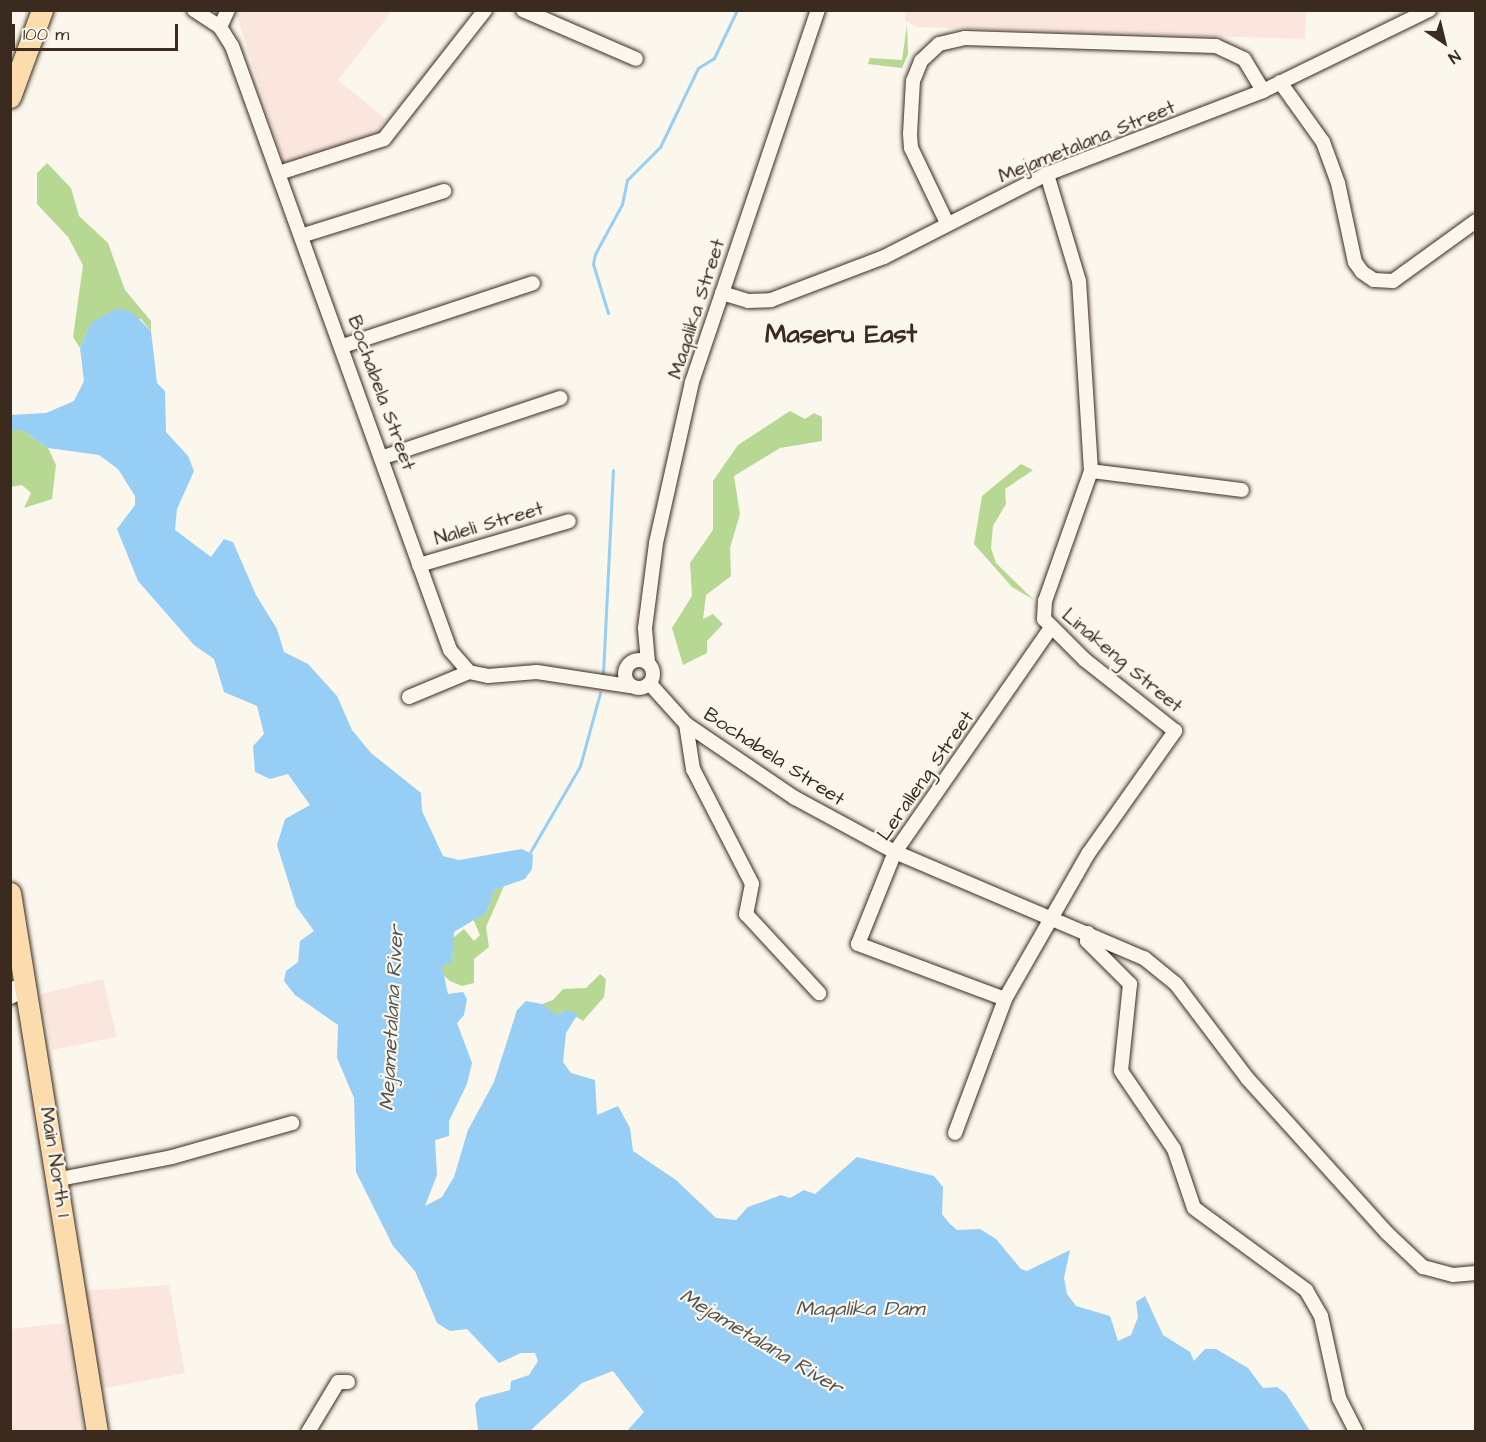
<!DOCTYPE html>
<html>
<head>
<meta charset="utf-8">
<style>
	body { margin:0 }
	#map { position:relative; width:1486px; height:1442px; overflow:hidden; background:#fbf7ec; font-family:"Architects Daughter",sans-serif }
	div>[style] { position:absolute }
	.built>* { inset:0; background:#fbe6de }
	.green>* { inset:0; background:#b6d892 }
	.water>* { inset:0; background:#96cef5 }
	.stream>* { height:3px; margin:-1.5px; padding:0 1.5px; transform-origin:1.5px; border-radius:1.5px; background:#96cef5 }
	.roads { filter:drop-shadow(0 0 2px #3b2a1e) drop-shadow(0 0 2px #3b2a1e) }
	.street>* { height:14px; margin:-7px; padding:0 7px; transform-origin:7px; border-radius:7px; background:#fbf7ec }
	.street>.ring { margin:-7px; padding:0; box-sizing:content-box; background:none; border:14px solid #fbf7ec; border-radius:50% }
	.secondary>* { height:20px; margin:-10px; padding:0 10px; transform-origin:10px; border-radius:10px; background:#fbf7ec }
	.primary>* { height:21px; margin:-10.5px; padding:0 10.5px; transform-origin:10.5px; border-radius:10.5px; background:#fcdcac }
	span { translate:-50% -50%; white-space:nowrap; text-align:center; line-height:1.15; -webkit-text-stroke:4.5px #fbf7ec; paint-order:stroke }
	.street-label { font-size:20px; color:#3b2a1e }
	.water-label { font-size:21px; color:#525354; font-style:italic }
	.district-label { font-size:26px; color:#3b2a1e; font-weight:700 }
	.frame { position:absolute; inset:0; border:12px solid #3b2a1e; pointer-events:none }
	.north { position:absolute; left:1414px; top:12px; width:60px; height:60px; -webkit-text-stroke:4px #fbf7ec; paint-order:stroke; rotate:145deg; font-size:16px; font-weight:700; line-height:24px; text-align:center; color:#3b2a1e }
	.north::after { content:''; display:block; margin:auto; width:21px; height:27px; background:#3b2a1e; clip-path:polygon(50% 0,100% 100%,50% 72%,0 100%) }
	.scale { position:absolute; left:12px; top:24px; width:166px; height:27px; box-sizing:border-box; border:3px solid #3b2a1e; border-top:0; padding-left:8px; font-size:18px; line-height:21px; white-space:nowrap; color:#3b2a1e; -webkit-text-stroke:4px #fbf7ec; paint-order:stroke }
</style>
</head>
<body>
<div id="map">
	<div class="built">
		<i style="clip-path:polygon(235px 10px,392px 11px,338px 80px,386px 119px,374px 136px,284px 163px)"></i>
		<i style="clip-path:polygon(905px 10px,1306px 10px,1306px 11px,1305px 39px,916px 27px,905px 20px)"></i>
		<i style="clip-path:polygon(103px 979px,117px 1037px,52px 1050px,41px 994px)"></i>
		<i style="clip-path:polygon(169px 1285px,185px 1373px,95px 1390px,80px 1291px)"></i>
		<i style="clip-path:polygon(65px 1323px,84px 1431px,11px 1431px,11px 1329px)"></i>
	</div>
	<div class="green">
		<i style="clip-path:polygon(907px 25px,908px 54px,902px 68px,868px 64px,870px 58px,902px 60px)"></i>
		<i style="clip-path:polygon(47px 163px,71px 188px,79px 216px,108px 243px,125px 290px,151px 321px,151px 331px,141px 319px,91px 323px,80px 348px,73px 337px,83px 265px,68px 237px,37px 204px,37px 173px)"></i>
		<i style="clip-path:polygon(790px 411px,805px 419px,814px 413px,822px 417px,822px 441px,780px 448px,734px 476px,740px 514px,730px 548px,731px 576px,706px 595px,703px 619px,713px 614px,723px 624px,707px 641px,707px 653px,683px 665px,672px 628px,692px 596px,690px 563px,713px 530px,713px 481px,738px 445px)"></i>
		<i style="clip-path:polygon(11px 430px,22px 430px,48px 448px,56px 465px,52px 499px,24px 508px,31px 493px,22px 485px,11px 487px)"></i>
		<i style="clip-path:polygon(1021px 464px,1033px 470px,1005px 489px,1006px 504px,993px 526px,991px 548px,996px 563px,1034px 600px,1012px 587px,974px 544px,982px 496px)"></i>
		<i style="clip-path:polygon(504px 886px,486px 927px,489px 947px,474px 959px,474px 983px,462px 986px,450px 981px,443px 975px,442px 966px,452px 961px,453px 938px,464px 929px,474px 941px,480px 935px,473px 919px,487px 912px,494px 890px)"></i>
		<i style="clip-path:polygon(600px 974px,606px 979px,604px 997px,583px 1021px,566px 1010px,556px 1015px,549px 1012px,542px 1004px,553px 1000px,563px 989px,586px 988px)"></i>
	</div>
	<div class="water">
		<i style="clip-path:polygon(118px 308px,133px 313px,151px 331px,157px 383px,165px 391px,166px 432px,188px 456px,194px 471px,177px 509px,175px 530px,211px 557px,224px 539px,233px 542px,256px 595px,277px 629px,284px 652px,308px 664px,337px 696px,352px 730px,371px 753px,421px 793px,422px 811px,443px 856px,459px 860px,522px 849px,533px 855px,532px 869px,525px 879px,494px 890px,487px 912px,454px 932px,452px 962px,442px 966px,448px 994px,463px 992px,467px 999px,464px 1015px,457px 1023px,472px 1063px,467px 1084px,449px 1121px,449px 1136px,435px 1140px,437px 1175px,425px 1206px,442px 1197px,454px 1177px,468px 1130px,494px 1082px,517px 1010px,526px 1001px,542px 1004px,556px 1015px,566px 1010px,578px 1014px,566px 1033px,563px 1062px,571px 1073px,595px 1080px,597px 1115px,618px 1106px,630px 1128px,633px 1151px,676px 1180px,716px 1218px,736px 1220px,748px 1207px,781px 1195px,790px 1198px,804px 1190px,815px 1194px,857px 1157px,934px 1176px,943px 1187px,942px 1214px,950px 1224px,957px 1230px,980px 1229px,996px 1239px,1021px 1269px,1027px 1271px,1070px 1250px,1064px 1278px,1067px 1294px,1076px 1306px,1110px 1316px,1118px 1341px,1131px 1335px,1138px 1317px,1136px 1302px,1145px 1296px,1163px 1335px,1190px 1352px,1194px 1361px,1205px 1349px,1216px 1349px,1248px 1368px,1263px 1388px,1277px 1387px,1286px 1394px,1310px 1431px,627px 1431px,644px 1412px,613px 1371px,582px 1383px,530px 1431px,478px 1430px,475px 1404px,480px 1398px,510px 1390px,511px 1381px,529px 1375px,538px 1361px,535px 1353px,521px 1353px,499px 1363px,467px 1329px,450px 1331px,437px 1323px,415px 1271px,393px 1246px,356px 1172px,354px 1098px,337px 1058px,338px 1025px,295px 995px,284px 981px,286px 971px,298px 962px,300px 941px,314px 931px,296px 906px,277px 845px,285px 819px,310px 805px,288px 774px,270px 779px,255px 772px,253px 746px,264px 734px,257px 706px,224px 692px,214px 659px,194px 645px,138px 581px,117px 529px,135px 505px,135px 496px,118px 469px,99px 455px,48px 448px,22px 430px,11px 430px,11px 415px,46px 413px,74px 401px,84px 381px,80px 348px,91px 323px)"></i>
	</div>
	<div class="stream">
		<i style="left:608px;top:313px;width:51px;rotate:-107deg"></i>
		<i style="left:593px;top:264px;width:10px;rotate:-79deg"></i>
		<i style="left:595px;top:254px;width:57px;rotate:-61.6deg"></i>
		<i style="left:622px;top:204px;width:25px;rotate:-78deg"></i>
		<i style="left:627px;top:180px;width:47px;rotate:-45deg"></i>
		<i style="left:660px;top:147px;width:88px;rotate:-64.3deg"></i>
		<i style="left:698px;top:68px;width:19px;rotate:-32deg"></i>
		<i style="left:714px;top:58px;width:53px;rotate:-64.4deg"></i>
		<i style="left:603px;top:674px;width:204px;rotate:-87.2deg"></i>
		<i style="left:529px;top:854px;width:102px;rotate:-59.9deg"></i>
		<i style="left:580px;top:766px;width:76px;rotate:-74.7deg"></i>
	</div>
	<div class="roads">
		<div class="street">
			<i style="left:194px;top:10px;width:31px;rotate:33deg"></i>
			<i style="left:220px;top:27px;width:22px;rotate:58deg"></i>
			<i style="left:232px;top:46px;width:642px;rotate:70.15deg"></i>
			<i style="left:450px;top:650px;width:29px;rotate:49deg"></i>
			<i style="left:469px;top:672px;width:19px;rotate:12deg"></i>
			<i style="left:488px;top:676px;width:49px;rotate:-4.7deg"></i>
			<i style="left:537px;top:672px;width:94px;rotate:8.6deg"></i>
			<i style="left:523px;top:10px;width:123px;rotate:23.4deg"></i>
			<i style="left:220px;top:27px;width:19px;rotate:-65deg"></i>
			<i style="left:1280px;top:82px;width:74px;rotate:54.4deg"></i>
			<i style="left:1323px;top:142px;width:44px;rotate:69.9deg"></i>
			<i style="left:1338px;top:183px;width:81px;rotate:77.9deg"></i>
			<i style="left:1355px;top:262px;width:12px;rotate:55deg"></i>
			<i style="left:1362px;top:272px;width:14px;rotate:34deg"></i>
			<i style="left:1374px;top:280px;width:19px;rotate:3deg"></i>
			<i style="left:1393px;top:281px;width:102px;rotate:-35.9deg"></i>
			<i style="left:282px;top:172px;width:107px;rotate:-17.9deg"></i>
			<i style="left:384px;top:139px;width:164px;rotate:-51.9deg"></i>
			<i style="left:947px;top:223px;width:83px;rotate:-115.6deg"></i>
			<i style="left:911px;top:148px;width:14px;rotate:-94deg"></i>
			<i style="left:910px;top:134px;width:53px;rotate:-86.8deg"></i>
			<i style="left:913px;top:81px;width:22px;rotate:-68deg"></i>
			<i style="left:921px;top:61px;width:25px;rotate:-43deg"></i>
			<i style="left:939px;top:44px;width:27px;rotate:-13deg"></i>
			<i style="left:965px;top:38px;width:251px;rotate:1.8deg"></i>
			<i style="left:1216px;top:46px;width:31px;rotate:25deg"></i>
			<i style="left:1244px;top:59px;width:37px;rotate:59deg"></i>
			<i style="left:304px;top:235px;width:147px;rotate:-17.4deg"></i>
			<i style="left:722px;top:293px;width:27px;rotate:17deg"></i>
			<i style="left:748px;top:301px;width:23px;rotate:-2deg"></i>
			<i style="left:771px;top:300px;width:121px;rotate:-20.8deg"></i>
			<i style="left:884px;top:257px;width:183px;rotate:-27deg"></i>
			<i style="left:1047px;top:174px;width:231px;rotate:-21deg"></i>
			<i style="left:1263px;top:91px;width:185px;rotate:-26deg"></i>
			<i style="left:343px;top:346px;width:200px;rotate:-18.3deg"></i>
			<i style="left:384px;top:457px;width:186px;rotate:-18.5deg"></i>
			<i style="left:1091px;top:471px;width:152px;rotate:7.2deg"></i>
			<i style="left:419px;top:565px;width:156px;rotate:-16.3deg"></i>
			<i class="ring" style="left:625px;top:660px;width:14px;height:14px"></i>
			<i style="left:648px;top:663px;width:35px;rotate:-95deg"></i>
			<i style="left:645px;top:628px;width:86px;rotate:-82.6deg"></i>
			<i style="left:656px;top:543px;width:165px;rotate:-77.4deg"></i>
			<i style="left:692px;top:382px;width:393px;rotate:-71.3deg"></i>
			<i style="left:650px;top:684px;width:54px;rotate:48deg"></i>
			<i style="left:686px;top:724px;width:132px;rotate:34.2deg"></i>
			<i style="left:795px;top:798px;width:114px;rotate:28.4deg"></i>
			<i style="left:895px;top:852px;width:271px;rotate:23.1deg"></i>
			<i style="left:1144px;top:958px;width:41px;rotate:39.1deg"></i>
			<i style="left:1176px;top:984px;width:118px;rotate:52.9deg"></i>
			<i style="left:1247px;top:1078px;width:209px;rotate:47.9deg"></i>
			<i style="left:1387px;top:1233px;width:50px;rotate:43.4deg"></i>
			<i style="left:1423px;top:1267px;width:31px;rotate:15deg"></i>
			<i style="left:1453px;top:1275px;width:23px;rotate:-5deg"></i>
			<i style="left:409px;top:697px;width:65px;rotate:-22.6deg"></i>
			<i style="left:686px;top:724px;width:46px;rotate:81.2deg"></i>
			<i style="left:693px;top:769px;width:129px;rotate:62.8deg"></i>
			<i style="left:752px;top:884px;width:31px;rotate:101deg"></i>
			<i style="left:746px;top:914px;width:108px;rotate:47.3deg"></i>
			<i style="left:1088px;top:933px;width:8px;rotate:97deg"></i>
			<i style="left:1087px;top:941px;width:61px;rotate:45deg"></i>
			<i style="left:1130px;top:984px;width:87px;rotate:95.9deg"></i>
			<i style="left:1121px;top:1071px;width:94px;rotate:55.8deg"></i>
			<i style="left:1174px;top:1149px;width:62px;rotate:71.3deg"></i>
			<i style="left:1194px;top:1208px;width:139px;rotate:36.2deg"></i>
			<i style="left:1306px;top:1290px;width:30px;rotate:60deg"></i>
			<i style="left:1321px;top:1316px;width:84px;rotate:77.6deg"></i>
			<i style="left:1339px;top:1398px;width:38px;rotate:63deg"></i>
			<i style="left:1005px;top:999px;width:157px;rotate:-159.5deg"></i>
			<i style="left:858px;top:944px;width:99px;rotate:-68.1deg"></i>
			<i style="left:895px;top:852px;width:272px;rotate:-55.2deg"></i>
			<i style="left:955px;top:1133px;width:143px;rotate:-69.5deg"></i>
			<i style="left:1005px;top:999px;width:167px;rotate:-60.2deg"></i>
			<i style="left:1088px;top:854px;width:151px;rotate:-54.7deg"></i>
			<i style="left:1175px;top:731px;width:115px;rotate:-141.7deg"></i>
			<i style="left:1085px;top:660px;width:58px;rotate:-135deg"></i>
			<i style="left:1044px;top:619px;width:18px;rotate:-87deg"></i>
			<i style="left:1045px;top:601px;width:138px;rotate:-70.5deg"></i>
			<i style="left:1091px;top:471px;width:190px;rotate:-93.6deg"></i>
			<i style="left:1079px;top:281px;width:112px;rotate:-106.7deg"></i>
			<i style="left:60px;top:1179px;width:114px;rotate:-11.1deg"></i>
			<i style="left:172px;top:1157px;width:125px;rotate:-15.8deg"></i>
			<i style="left:308px;top:1432px;width:58px;rotate:-59deg"></i>
			<i style="left:338px;top:1382px;width:10px"></i>
		</div>
		<div class="secondary">
			<i style="left:10px;top:994px;width:17px;rotate:-28deg"></i>
		</div>
		<div class="primary">
			<i style="left:10px;top:97px;width:93px;rotate:-69.8deg"></i>
			<i style="left:10px;top:893px;width:546px;rotate:80.83deg"></i>
		</div>
	</div>
	<div class="street-label">
		<span style="left:1087px;top:142px;rotate:-22deg">Mejametalana Street</span>
		<span style="left:697px;top:309px;rotate:-72deg">Maqalika Street</span>
		<span style="left:381px;top:393px;rotate:70deg">Bochabela Street</span>
		<span style="left:489px;top:524px;rotate:-16deg">Naleli Street</span>
		<span style="left:1122px;top:661px;rotate:40deg">Linakeng Street</span>
		<span style="left:774px;top:757px;rotate:33deg">Bochabela Street</span>
		<span style="left:926px;top:776px;rotate:-55deg">Leralleng Street</span>
		<span style="left:55px;top:1162px;rotate:81deg">Main North 1</span>
	</div>
	<div class="water-label">
		<span style="left:392px;top:1018px;rotate:-87deg">Mejametalana River</span>
		<span style="left:860px;top:1309px">Maqalika Dam</span>
		<span style="left:761px;top:1342px;rotate:31deg">Mejametalana River</span>
	</div>
	<div class="district-label">
		<span style="left:841px;top:335px">Maseru East</span>
	</div>
	<div class="frame"></div>
	<div class="north">N</div>
	<div class="scale">100 m</div>
</div>
</body>
</html>
